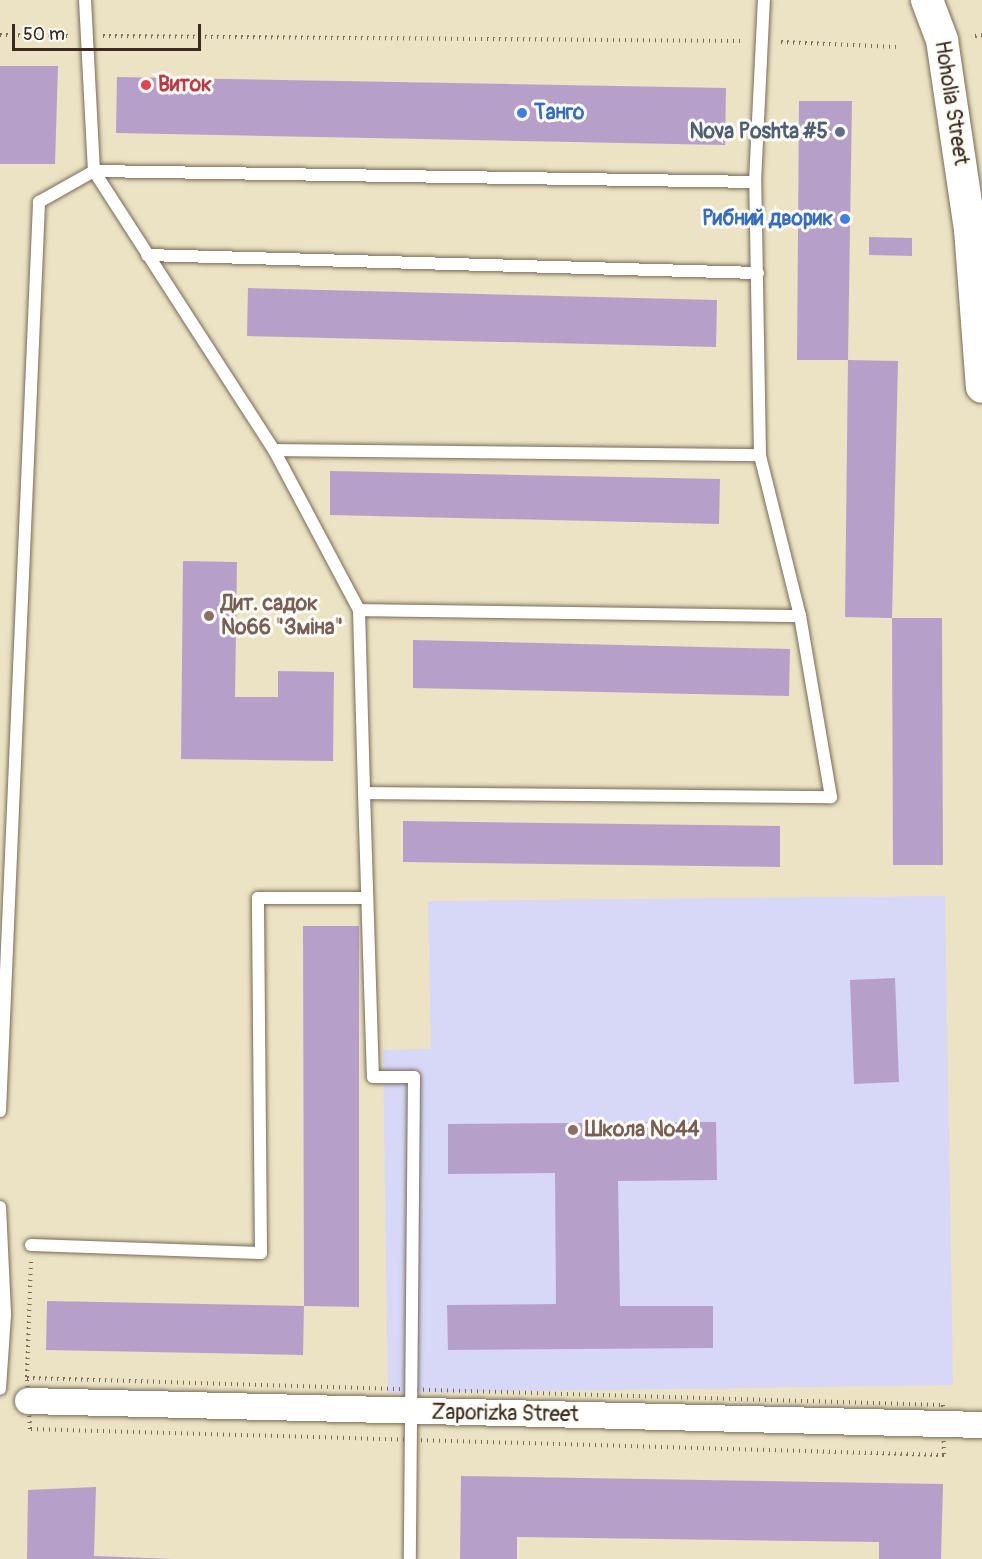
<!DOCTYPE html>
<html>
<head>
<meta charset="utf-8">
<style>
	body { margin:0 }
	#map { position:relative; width:982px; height:1559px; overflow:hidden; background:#ebe3c3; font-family:Pangolin,sans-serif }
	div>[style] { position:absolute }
	.built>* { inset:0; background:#d7d7f8 }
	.building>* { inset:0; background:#b6a0c9 }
	.path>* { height:4px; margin-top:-2px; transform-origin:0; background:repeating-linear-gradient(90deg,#796b58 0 1.5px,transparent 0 6px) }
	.roads { filter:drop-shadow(0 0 2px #796b58) drop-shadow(0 0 2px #796b58) }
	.service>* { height:12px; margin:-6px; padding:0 6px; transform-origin:6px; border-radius:6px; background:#fff }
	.minor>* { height:26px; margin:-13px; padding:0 13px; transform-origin:13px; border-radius:13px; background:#fff }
	.tertiary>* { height:32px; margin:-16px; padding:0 16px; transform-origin:16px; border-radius:16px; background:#fff }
	.dots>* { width:16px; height:16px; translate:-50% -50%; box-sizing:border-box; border:3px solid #fdfcf7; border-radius:50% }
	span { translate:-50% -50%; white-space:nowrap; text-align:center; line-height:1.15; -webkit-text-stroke:6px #fdfcf7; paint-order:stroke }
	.health-label { font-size:21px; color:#be3a42; font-weight:700 }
	.left { translate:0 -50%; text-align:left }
	.street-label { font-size:21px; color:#3b2a1e }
	.shop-label { font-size:21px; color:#366cbe; font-weight:700 }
	.right { translate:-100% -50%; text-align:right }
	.service-label { font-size:21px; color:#4e5e75; font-weight:700 }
	.education-label { font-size:21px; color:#785e54; font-weight:700 }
	.scale { position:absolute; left:12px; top:24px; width:189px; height:27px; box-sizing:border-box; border:3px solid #3b2a1e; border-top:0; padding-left:8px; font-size:18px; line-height:21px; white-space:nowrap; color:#3b2a1e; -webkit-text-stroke:4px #fdfcf7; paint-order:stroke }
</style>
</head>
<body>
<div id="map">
	<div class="built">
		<i style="clip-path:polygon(945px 896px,953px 1385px,388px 1393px,383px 1050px,431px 1049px,428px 901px)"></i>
	</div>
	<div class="building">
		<i style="clip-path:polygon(0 66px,58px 66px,55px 164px,0 164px)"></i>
		<i style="clip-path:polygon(117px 77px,726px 88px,725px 145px,116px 133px)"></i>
		<i style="clip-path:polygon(799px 101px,852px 101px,848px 360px,898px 361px,892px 618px,845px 617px,848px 360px,797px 360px)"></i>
		<i style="clip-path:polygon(869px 237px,912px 238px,912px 256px,869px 255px)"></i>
		<i style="clip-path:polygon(248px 288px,717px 300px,716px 347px,247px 336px)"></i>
		<i style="clip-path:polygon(330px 471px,720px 479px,719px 524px,330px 515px)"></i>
		<i style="clip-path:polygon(183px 561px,237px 562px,235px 697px,278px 697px,278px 671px,334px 672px,333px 761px,181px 759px)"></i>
		<i style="clip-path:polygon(892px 618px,942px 618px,943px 865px,893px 865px)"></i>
		<i style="clip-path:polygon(413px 640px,790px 649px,789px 696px,413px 688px)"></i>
		<i style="clip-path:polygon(403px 821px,780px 826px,780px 867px,403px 862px)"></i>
		<i style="clip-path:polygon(303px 926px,359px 926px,359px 1307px,304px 1306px,303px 1355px,46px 1350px,47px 1301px,304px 1306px)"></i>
		<i style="clip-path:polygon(895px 978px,899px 1082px,854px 1084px,850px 980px)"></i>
		<i style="clip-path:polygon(716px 1122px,717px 1180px,618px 1181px,620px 1306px,713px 1306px,713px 1348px,448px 1350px,447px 1305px,556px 1304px,555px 1173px,448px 1174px,448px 1124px)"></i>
		<i style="clip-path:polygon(461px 1476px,943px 1484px,941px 1559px,879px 1559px,879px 1542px,517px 1537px,517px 1559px,460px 1559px)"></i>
		<i style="clip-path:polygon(96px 1487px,94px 1556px,174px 1559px,27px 1559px,28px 1490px)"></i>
	</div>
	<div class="path">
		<i style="left:0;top:35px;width:68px;rotate:0.8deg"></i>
		<i style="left:103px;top:36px;width:640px;rotate:0.45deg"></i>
		<i style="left:975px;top:36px;width:7px;rotate:-8deg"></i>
		<i style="left:781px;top:42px;width:115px;rotate:2.5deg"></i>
		<i style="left:27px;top:1377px;width:116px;rotate:-88deg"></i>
		<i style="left:27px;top:1378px;width:916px;rotate:1.69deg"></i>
		<i style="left:943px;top:1405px;width:50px;rotate:88.9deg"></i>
		<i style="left:944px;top:1455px;width:914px;rotate:-178.37deg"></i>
		<i style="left:30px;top:1429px;width:51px;rotate:-93.4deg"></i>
	</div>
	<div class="roads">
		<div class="service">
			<i style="left:85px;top:0;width:171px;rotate:87deg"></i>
			<i style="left:94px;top:171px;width:661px;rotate:0.95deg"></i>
			<i style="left:755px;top:182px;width:182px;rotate:-87.2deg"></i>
			<i style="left:147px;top:255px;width:611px;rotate:1.69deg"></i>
			<i style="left:274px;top:450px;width:181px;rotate:62deg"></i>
			<i style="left:359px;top:610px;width:441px;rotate:0.8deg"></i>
			<i style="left:800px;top:616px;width:166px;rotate:-104deg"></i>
			<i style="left:359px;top:610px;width:183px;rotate:88.4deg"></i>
			<i style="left:364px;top:793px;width:467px;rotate:0.5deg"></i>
			<i style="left:831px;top:797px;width:184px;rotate:-99.7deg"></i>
			<i style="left:364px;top:793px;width:284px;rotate:88.2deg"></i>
			<i style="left:373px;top:1077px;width:41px"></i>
			<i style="left:414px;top:1077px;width:482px;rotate:90.5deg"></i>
			<i style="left:0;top:1111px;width:910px;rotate:-87.54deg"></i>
			<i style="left:39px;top:202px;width:63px;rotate:-29.4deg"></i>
			<i style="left:94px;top:171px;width:332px;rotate:57.2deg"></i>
			<i style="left:274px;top:450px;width:486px;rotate:0.6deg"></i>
			<i style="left:760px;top:455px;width:273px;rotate:-91deg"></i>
			<i style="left:0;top:1207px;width:108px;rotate:87.3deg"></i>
			<i style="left:5px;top:1315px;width:74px;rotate:93.9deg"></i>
			<i style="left:31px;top:1245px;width:230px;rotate:2deg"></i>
			<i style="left:261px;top:1253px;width:355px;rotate:-90.5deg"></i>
			<i style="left:258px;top:898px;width:108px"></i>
		</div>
		<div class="minor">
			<i style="left:28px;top:1401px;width:954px;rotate:1.44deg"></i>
		</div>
		<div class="tertiary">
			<i style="left:927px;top:0;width:43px;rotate:69.4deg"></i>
			<i style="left:942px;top:40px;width:191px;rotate:81.6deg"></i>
			<i style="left:970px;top:229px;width:158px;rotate:85.7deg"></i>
		</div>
	</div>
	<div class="dots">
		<i style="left:146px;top:85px;background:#e0444e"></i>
		<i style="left:522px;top:113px;background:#3f7fe0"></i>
		<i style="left:840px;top:132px;background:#5c6f8a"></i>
		<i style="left:845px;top:219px;background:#3f7fe0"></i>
		<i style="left:209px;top:616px;background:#8d6e63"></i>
		<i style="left:573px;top:1130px;background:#8d6e63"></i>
	</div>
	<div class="health-label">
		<span class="left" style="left:158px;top:85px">Виток</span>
	</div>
	<div class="street-label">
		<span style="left:951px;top:103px;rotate:81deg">Hoholia Street</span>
		<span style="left:505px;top:1414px;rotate:1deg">Zaporizka Street</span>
	</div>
	<div class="shop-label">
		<span class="left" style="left:534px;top:113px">Танго</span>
		<span class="right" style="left:833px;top:219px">Рибний дворик</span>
	</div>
	<div class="service-label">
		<span class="right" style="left:828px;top:132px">Nova Poshta #5</span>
	</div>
	<div class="education-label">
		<span class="left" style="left:221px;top:616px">Дит. садок<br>№66 "Зміна"</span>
		<span class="left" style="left:585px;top:1130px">Школа №44</span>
	</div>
	<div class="scale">50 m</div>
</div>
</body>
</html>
